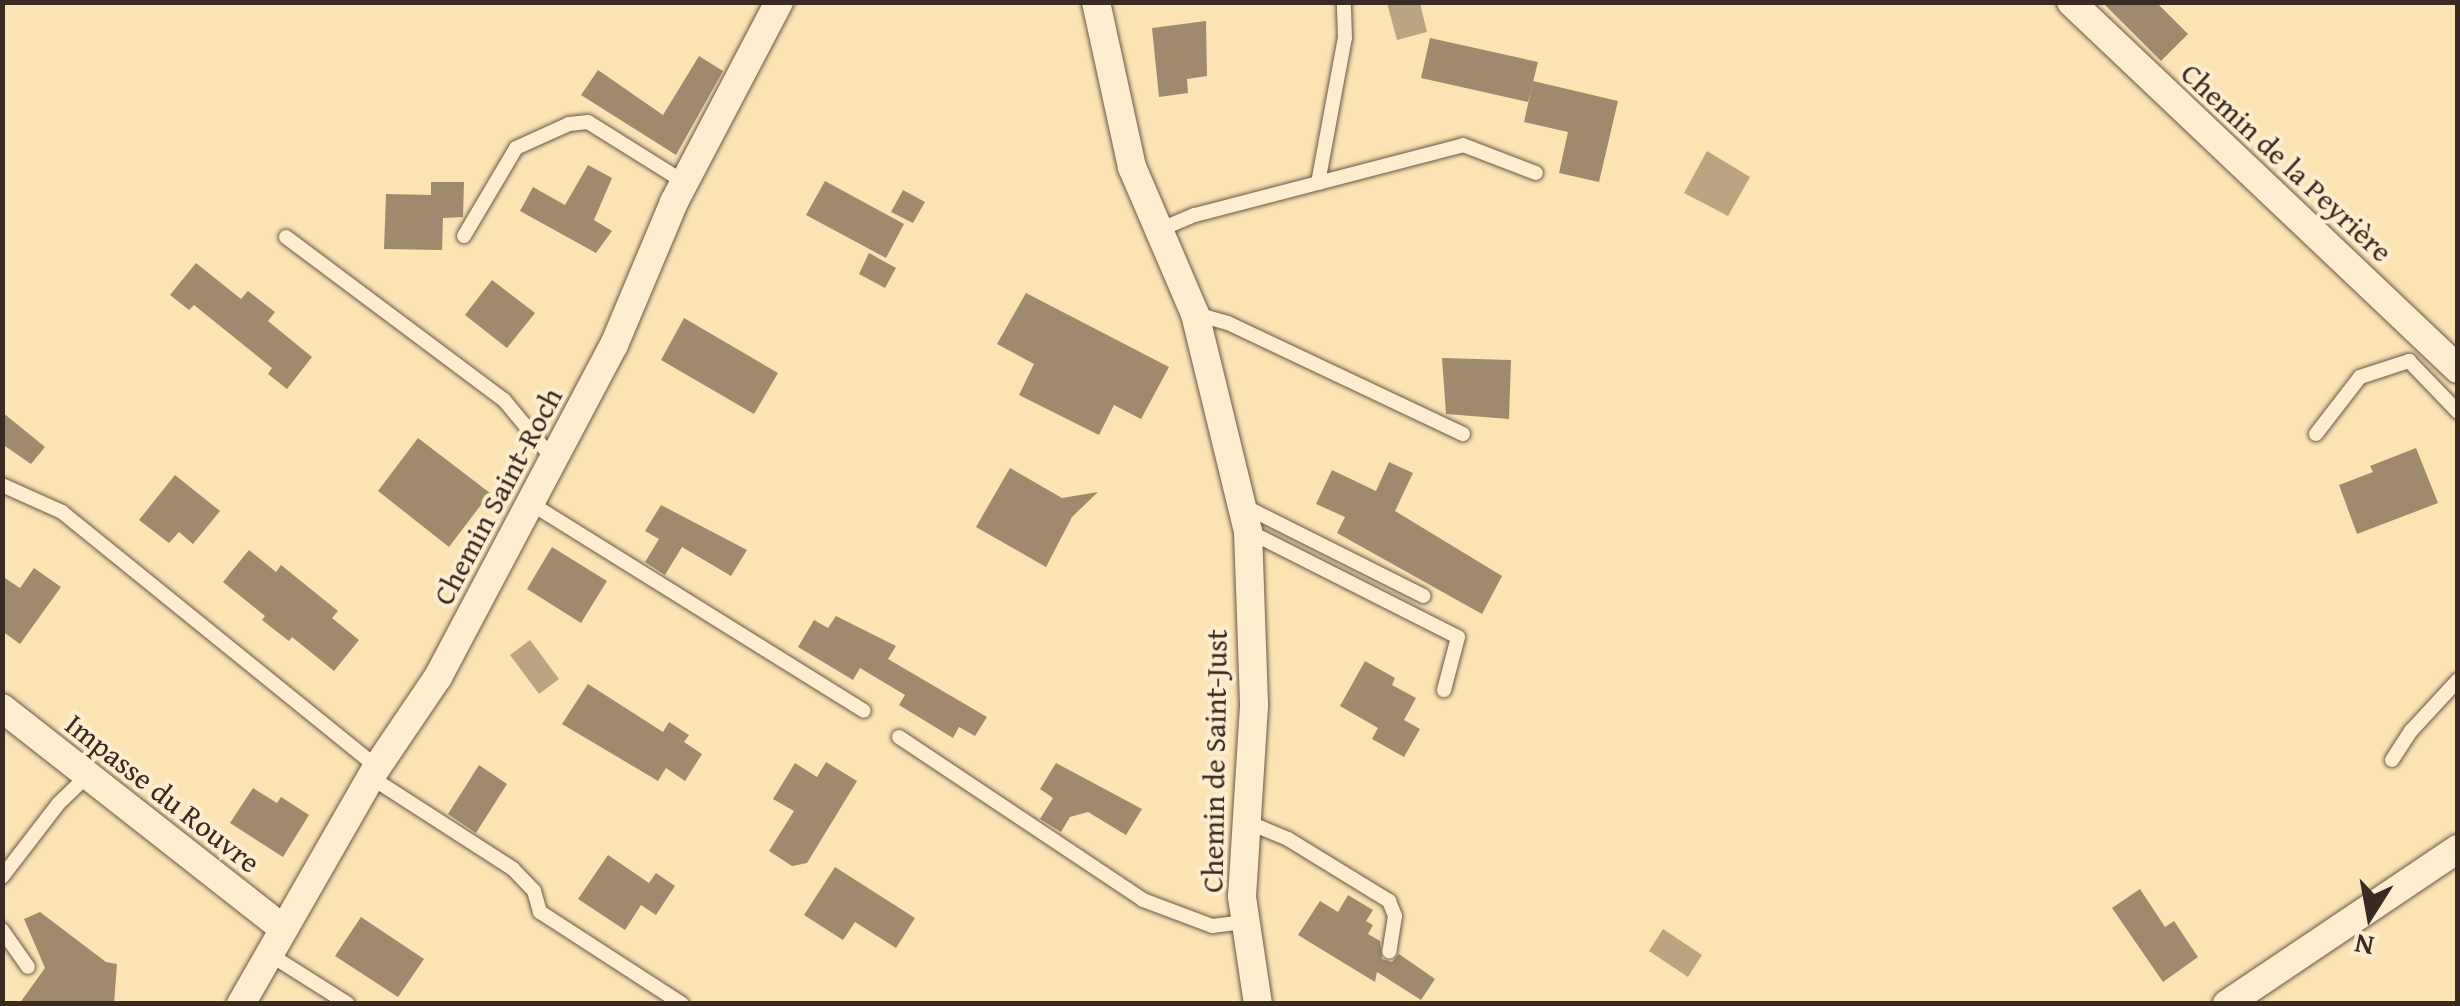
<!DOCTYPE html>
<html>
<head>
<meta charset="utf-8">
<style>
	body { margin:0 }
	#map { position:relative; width:2460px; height:1006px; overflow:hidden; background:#fce3b4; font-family:"Gentium Book Plus",serif }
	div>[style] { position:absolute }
	.water>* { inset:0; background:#baa482 }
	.building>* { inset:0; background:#9f8a6d }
	.roads { filter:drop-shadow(0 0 2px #6b5846) drop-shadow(0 0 2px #6b5846) }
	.service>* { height:14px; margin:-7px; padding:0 7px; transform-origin:7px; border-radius:7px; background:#fdedce }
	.minor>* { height:28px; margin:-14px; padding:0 14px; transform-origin:14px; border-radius:14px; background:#fdedce }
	span { translate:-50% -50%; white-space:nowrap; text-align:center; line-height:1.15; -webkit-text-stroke:8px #fdedce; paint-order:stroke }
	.street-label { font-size:30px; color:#3b2a21 }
	.frame { position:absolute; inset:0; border:5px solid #3b2a21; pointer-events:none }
	.north { position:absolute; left:2320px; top:866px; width:100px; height:100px; -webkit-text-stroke:8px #fdedce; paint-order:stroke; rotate:191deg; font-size:28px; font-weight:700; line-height:40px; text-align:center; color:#3b2a21 }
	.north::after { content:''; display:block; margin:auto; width:35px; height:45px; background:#3b2a21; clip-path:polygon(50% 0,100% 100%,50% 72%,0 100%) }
</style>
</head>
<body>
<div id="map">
	<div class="water">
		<i style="clip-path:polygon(1387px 3px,1420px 3px,1427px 32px,1397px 40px)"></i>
		<i style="clip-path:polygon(1707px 151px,1750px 177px,1728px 216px,1684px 193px)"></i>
		<i style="clip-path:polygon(530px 640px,559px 679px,539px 694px,510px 655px)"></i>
		<i style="clip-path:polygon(1663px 929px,1702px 955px,1688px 977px,1649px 951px)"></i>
	</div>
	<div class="building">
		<i style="clip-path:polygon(2102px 2px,2156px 2px,2188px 34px,2161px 61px)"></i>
		<i style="clip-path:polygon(1206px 21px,1207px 76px,1187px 79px,1188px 93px,1159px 97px,1152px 28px)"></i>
		<i style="clip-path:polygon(1430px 38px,1538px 62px,1528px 102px,1421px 78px)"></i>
		<i style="clip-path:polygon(699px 56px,723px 71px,676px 155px,581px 95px,598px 70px,663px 115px)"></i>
		<i style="clip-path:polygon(1533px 81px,1618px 101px,1599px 182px,1559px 173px,1568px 132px,1524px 122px)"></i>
		<i style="clip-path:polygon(588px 165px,612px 178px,594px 220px,612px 231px,596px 253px,520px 211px,533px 187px,565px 205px)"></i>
		<i style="clip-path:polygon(825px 181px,904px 224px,886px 258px,806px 215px)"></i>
		<i style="clip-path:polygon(431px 182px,464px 182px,463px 217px,443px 218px,442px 250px,384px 249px,386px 194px,431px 195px)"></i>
		<i style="clip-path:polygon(903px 190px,925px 202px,913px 223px,891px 212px)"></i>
		<i style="clip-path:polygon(869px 253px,896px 268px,885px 288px,859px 274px)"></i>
		<i style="clip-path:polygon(196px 263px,241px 299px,248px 291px,275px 312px,268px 321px,312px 357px,287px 389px,268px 374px,272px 368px,194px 305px,189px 310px,170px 295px)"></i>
		<i style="clip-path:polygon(492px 280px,535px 313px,507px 348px,465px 315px)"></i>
		<i style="clip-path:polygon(1026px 293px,1169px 367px,1141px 419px,1114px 405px,1099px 435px,1019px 395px,1034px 364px,997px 344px)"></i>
		<i style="clip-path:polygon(684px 318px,778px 373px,754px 414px,661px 360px)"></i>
		<i style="clip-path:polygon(1442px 358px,1511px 360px,1509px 419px,1446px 414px)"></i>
		<i style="clip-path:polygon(2px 412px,45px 447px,31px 464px,2px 444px)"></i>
		<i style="clip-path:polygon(418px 438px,490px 493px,449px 547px,378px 491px)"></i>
		<i style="clip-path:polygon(2416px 448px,2438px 503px,2357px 534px,2339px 485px,2373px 472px,2370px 466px)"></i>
		<i style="clip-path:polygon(1389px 462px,1413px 473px,1395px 511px,1502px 576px,1482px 614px,1337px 533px,1345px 517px,1316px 504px,1332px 470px,1376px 491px)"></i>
		<i style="clip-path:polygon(1010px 468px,1062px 498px,1098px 492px,1072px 517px,1046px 567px,976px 527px)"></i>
		<i style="clip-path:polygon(175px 475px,220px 511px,193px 544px,179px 532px,169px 543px,139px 520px)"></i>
		<i style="clip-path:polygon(661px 505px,747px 550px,731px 576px,682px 547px,665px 575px,645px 562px,659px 539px,645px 531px)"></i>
		<i style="clip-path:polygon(552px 547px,607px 581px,581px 623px,527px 589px)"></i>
		<i style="clip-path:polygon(249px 550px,276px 572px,281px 565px,338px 611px,332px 618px,359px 640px,334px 671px,292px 637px,289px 641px,276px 631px,262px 620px,265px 616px,223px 582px)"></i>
		<i style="clip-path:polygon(34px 568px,61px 587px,20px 644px,2px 631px,2px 576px,20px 588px)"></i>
		<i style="clip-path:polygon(836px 616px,896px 646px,888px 659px,987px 717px,975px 736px,959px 727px,953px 738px,899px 705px,905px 695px,860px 668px,853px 680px,798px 647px,814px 620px,828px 628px)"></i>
		<i style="clip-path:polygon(1365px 661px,1395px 678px,1392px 685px,1416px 698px,1404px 720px,1420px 729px,1404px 757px,1372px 739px,1378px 728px,1340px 706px)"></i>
		<i style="clip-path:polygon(588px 684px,663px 732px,669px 722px,689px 735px,684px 742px,702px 754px,685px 781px,666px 768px,658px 781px,562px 724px)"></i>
		<i style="clip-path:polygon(826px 762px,857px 781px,807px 863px,792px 866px,769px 851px,794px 811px,773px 799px,795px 763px,817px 777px)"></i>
		<i style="clip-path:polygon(1056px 763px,1142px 809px,1126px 835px,1088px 812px,1070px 817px,1061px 832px,1040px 819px,1053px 798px,1040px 789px)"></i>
		<i style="clip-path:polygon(479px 765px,507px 784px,476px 833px,448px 814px)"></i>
		<i style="clip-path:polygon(253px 788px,277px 803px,281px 797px,309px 815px,283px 857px,230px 823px)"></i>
		<i style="clip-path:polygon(608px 855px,649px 883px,656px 873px,675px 886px,656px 915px,641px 905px,625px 930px,578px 899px)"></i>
		<i style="clip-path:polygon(835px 867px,915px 918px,896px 948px,855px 922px,843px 940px,804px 915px)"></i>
		<i style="clip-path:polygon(2140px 889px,2165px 927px,2174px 921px,2198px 957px,2163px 982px,2112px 908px)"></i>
		<i style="clip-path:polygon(1348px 895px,1373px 910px,1366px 921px,1373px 925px,1368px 934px,1380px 941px,1382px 959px,1392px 962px,1399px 954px,1435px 979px,1421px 1000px,1377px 972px,1375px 982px,1298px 935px,1320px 901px,1338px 912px)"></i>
		<i style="clip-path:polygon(40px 912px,106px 962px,117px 964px,114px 1004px,19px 1004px,45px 968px,24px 919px)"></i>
		<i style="clip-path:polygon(361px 917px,424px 959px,398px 997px,335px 956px)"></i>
	</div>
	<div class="roads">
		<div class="service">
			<i style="left:1318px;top:183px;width:147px;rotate:-79.5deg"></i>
			<i style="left:1345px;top:38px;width:36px;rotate:-92deg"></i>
			<i style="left:1159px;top:230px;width:39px;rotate:-23deg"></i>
			<i style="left:1195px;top:215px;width:277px;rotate:-14.6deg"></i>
			<i style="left:1463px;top:145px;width:78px;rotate:21deg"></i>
			<i style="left:464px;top:236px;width:102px;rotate:-59.4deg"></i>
			<i style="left:516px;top:148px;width:58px;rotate:-24.4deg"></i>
			<i style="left:569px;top:124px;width:19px;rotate:-6deg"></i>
			<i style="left:588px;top:122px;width:113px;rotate:32deg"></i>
			<i style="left:286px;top:237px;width:272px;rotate:36.8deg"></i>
			<i style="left:504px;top:400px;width:77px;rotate:50.3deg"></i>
			<i style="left:1196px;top:314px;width:33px;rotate:16deg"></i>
			<i style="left:1228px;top:323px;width:260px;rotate:25.3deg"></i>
			<i style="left:2316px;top:434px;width:72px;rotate:-52.3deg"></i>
			<i style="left:2360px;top:377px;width:52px;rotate:-18.1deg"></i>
			<i style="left:2409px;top:361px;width:71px;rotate:46.1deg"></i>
			<i style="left:2px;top:485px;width:66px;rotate:24.2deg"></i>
			<i style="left:62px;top:512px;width:405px;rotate:39deg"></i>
			<i style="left:530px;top:503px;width:393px;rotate:31.9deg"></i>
			<i style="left:1242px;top:505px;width:203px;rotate:26.6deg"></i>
			<i style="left:1248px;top:531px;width:235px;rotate:26.8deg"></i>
			<i style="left:1458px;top:637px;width:55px;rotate:104.8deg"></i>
			<i style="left:899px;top:737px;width:293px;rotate:33.7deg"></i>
			<i style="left:1143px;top:900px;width:74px;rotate:20.6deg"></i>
			<i style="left:1212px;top:926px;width:34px;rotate:-7deg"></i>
			<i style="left:2392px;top:760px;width:35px;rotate:-57deg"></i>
			<i style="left:2411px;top:731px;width:69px;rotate:-47.3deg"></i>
			<i style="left:372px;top:778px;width:168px;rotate:32.8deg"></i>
			<i style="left:513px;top:869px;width:30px;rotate:46deg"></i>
			<i style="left:534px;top:891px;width:22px;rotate:74deg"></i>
			<i style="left:540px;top:912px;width:169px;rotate:32.9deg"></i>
			<i style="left:1245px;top:821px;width:47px;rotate:22.7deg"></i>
			<i style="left:1288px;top:839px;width:119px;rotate:31.5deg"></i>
			<i style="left:1389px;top:901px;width:16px;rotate:68deg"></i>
			<i style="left:1395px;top:916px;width:36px;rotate:99deg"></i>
			<i style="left:2px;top:877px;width:93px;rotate:-52.4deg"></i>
			<i style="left:59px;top:803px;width:40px;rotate:-44deg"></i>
			<i style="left:2px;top:930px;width:45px;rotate:54.9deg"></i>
			<i style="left:269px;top:954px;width:93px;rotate:32.3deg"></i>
		</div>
		<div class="minor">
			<i style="left:1096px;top:2px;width:169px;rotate:77.7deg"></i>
			<i style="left:1132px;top:167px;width:160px;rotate:66.8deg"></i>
			<i style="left:1195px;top:314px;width:223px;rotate:76.3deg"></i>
			<i style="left:1248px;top:531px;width:175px;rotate:88deg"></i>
			<i style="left:1254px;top:706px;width:191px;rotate:93.6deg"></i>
			<i style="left:1242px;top:897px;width:108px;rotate:81.5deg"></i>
			<i style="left:2071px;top:2px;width:533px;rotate:43.48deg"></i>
			<i style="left:2px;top:708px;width:358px;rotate:38.1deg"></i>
			<i style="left:241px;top:1004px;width:273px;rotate:-60.2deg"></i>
			<i style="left:377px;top:767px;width:109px;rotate:-55.9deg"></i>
			<i style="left:438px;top:677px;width:376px;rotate:-62.1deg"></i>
			<i style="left:614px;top:345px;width:155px;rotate:-67.2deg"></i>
			<i style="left:674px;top:202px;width:226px;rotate:-62.3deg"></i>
			<i style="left:2227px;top:1004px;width:278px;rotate:-33.9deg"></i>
		</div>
	</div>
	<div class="street-label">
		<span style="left:2287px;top:162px;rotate:43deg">Chemin de la Peyrière</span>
		<span style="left:497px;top:496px;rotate:-62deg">Chemin Saint-Roch</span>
		<span style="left:1214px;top:761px;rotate:-89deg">Chemin de Saint-Just</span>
		<span style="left:163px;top:793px;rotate:38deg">Impasse du Rouvre</span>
	</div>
	<div class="frame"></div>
	<div class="north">N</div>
</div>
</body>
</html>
